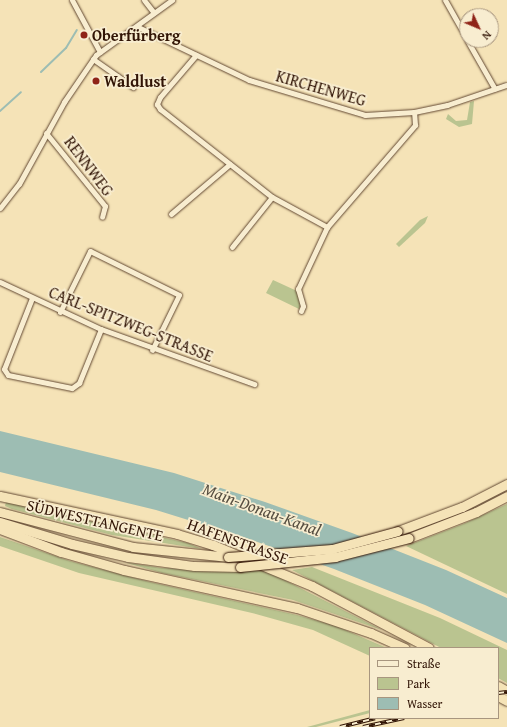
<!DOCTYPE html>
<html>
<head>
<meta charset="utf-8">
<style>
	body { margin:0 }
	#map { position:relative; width:507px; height:727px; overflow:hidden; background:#f5e3b7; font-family:"Gentium Book Plus",serif }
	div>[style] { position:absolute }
	.green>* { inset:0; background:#bac490 }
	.water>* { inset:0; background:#9dbdb3 }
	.stream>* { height:2px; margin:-1px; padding:0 1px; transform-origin:1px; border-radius:1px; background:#9dbdb3 }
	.roads { filter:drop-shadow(0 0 1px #624832) drop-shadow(0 0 1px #624832) }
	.street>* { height:5px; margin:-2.5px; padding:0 2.5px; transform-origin:2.5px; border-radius:2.5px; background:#f8edd0 }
	.highway>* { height:9px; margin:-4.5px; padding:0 4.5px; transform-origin:4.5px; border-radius:4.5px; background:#f5e3b7 }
	.rail>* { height:3.5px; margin-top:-1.75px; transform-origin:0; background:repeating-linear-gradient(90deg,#f8edd0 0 6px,#311405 0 12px); box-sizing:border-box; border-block:1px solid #311405 }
	.bridges { filter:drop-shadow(0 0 1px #311405) drop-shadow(0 0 1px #311405) }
	.highway-bridge>* { height:9px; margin:-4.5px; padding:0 4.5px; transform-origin:4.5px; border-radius:4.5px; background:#f5e3b7 }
	.dots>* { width:11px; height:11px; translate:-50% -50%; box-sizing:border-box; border:2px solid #f8edd0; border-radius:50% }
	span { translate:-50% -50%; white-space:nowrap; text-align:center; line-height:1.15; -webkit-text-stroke:3.5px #f8edd0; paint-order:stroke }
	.poi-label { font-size:16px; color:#311405; font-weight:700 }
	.left { translate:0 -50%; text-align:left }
	.street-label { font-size:16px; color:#311405 }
	.water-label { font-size:17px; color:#574f42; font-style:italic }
	.legend { position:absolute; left:369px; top:647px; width:130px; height:72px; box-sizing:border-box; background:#f8edd0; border:1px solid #a8967f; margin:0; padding:5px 7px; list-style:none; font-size:12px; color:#311405 }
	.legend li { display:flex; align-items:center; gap:8px; height:20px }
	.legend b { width:20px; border:1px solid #a8967f }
	.north { position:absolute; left:459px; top:8px; width:40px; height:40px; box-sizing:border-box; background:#f8edd0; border:1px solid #a8967f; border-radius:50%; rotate:134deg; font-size:11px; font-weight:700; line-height:16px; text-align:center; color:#311405 }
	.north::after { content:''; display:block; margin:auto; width:14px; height:18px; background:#8f2418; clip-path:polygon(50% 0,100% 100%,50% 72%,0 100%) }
</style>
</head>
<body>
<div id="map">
	<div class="green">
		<i style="clip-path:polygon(474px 101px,472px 124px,459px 127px,446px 119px,448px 114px,456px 121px,467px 120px,470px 102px)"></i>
		<i style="clip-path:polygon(428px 216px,425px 223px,399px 247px,396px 244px,420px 220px)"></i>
		<i style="clip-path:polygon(273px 280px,297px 291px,301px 304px,299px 309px,266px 293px)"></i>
		<i style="clip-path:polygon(6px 502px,188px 543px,202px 549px,112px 535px,12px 509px,5px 506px)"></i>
		<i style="clip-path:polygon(507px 504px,507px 594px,406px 546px,463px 524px)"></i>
		<i style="clip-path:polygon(0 537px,70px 561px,150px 582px,297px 615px,336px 626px,387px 648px,370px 648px,370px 656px,313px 630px,252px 613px,79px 573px,0 546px)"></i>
		<i style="clip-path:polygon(123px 562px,162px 568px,267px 571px,382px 630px,293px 600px,162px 573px)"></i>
		<i style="clip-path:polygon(312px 567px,440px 618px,507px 650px,507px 683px,498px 678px,498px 648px,441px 648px,292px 570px)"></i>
		<i style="clip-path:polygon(370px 710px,370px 713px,316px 727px,307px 727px)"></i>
	</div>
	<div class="water">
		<i style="clip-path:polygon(0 431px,174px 473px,265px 502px,352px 533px,446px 570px,507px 598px,507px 643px,425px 605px,334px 569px,243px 537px,156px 510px,0 472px)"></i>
	</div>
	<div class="stream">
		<i style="left:41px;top:72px;width:35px;rotate:-44deg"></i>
		<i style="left:66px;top:48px;width:21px;rotate:-59deg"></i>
		<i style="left:0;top:111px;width:28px;rotate:-42deg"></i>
	</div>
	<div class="roads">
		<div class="street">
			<i style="left:72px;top:0;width:59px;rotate:61.7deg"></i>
			<i style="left:144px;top:0;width:16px;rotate:52deg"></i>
			<i style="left:445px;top:0;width:45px;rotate:60.6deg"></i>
			<i style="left:138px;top:27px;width:123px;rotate:25.5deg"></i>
			<i style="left:249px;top:80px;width:121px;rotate:16.8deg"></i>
			<i style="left:365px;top:115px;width:49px;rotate:-3.5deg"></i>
			<i style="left:414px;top:112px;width:34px;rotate:-12deg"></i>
			<i style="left:447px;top:105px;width:62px;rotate:-18.7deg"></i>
			<i style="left:467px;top:40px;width:56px;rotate:60.3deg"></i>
			<i style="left:196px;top:55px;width:55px;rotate:130.6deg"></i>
			<i style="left:160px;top:97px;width:8px;rotate:113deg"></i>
			<i style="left:157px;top:104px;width:6px;rotate:59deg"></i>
			<i style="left:160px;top:109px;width:142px;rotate:38.2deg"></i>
			<i style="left:272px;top:197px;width:63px;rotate:28.6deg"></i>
			<i style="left:93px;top:59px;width:49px;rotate:35deg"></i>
			<i style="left:46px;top:133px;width:94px;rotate:51.1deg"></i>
			<i style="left:105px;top:206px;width:11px;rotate:105deg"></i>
			<i style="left:0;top:208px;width:31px;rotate:-52deg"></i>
			<i style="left:19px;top:184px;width:94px;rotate:-61.2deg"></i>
			<i style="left:64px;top:102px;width:57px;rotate:-55.8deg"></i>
			<i style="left:96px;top:55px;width:94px;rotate:-35.9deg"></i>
			<i style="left:171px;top:214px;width:77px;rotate:-40.3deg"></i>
			<i style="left:232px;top:247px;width:64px;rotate:-51.3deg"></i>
			<i style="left:0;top:282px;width:111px;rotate:25deg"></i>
			<i style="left:101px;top:329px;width:163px;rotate:19.8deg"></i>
			<i style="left:32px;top:298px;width:76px;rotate:111.5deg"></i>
			<i style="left:4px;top:369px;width:7px;rotate:56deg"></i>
			<i style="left:8px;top:375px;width:65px;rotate:11.5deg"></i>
			<i style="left:72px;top:388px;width:9px;rotate:-36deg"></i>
			<i style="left:79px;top:383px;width:58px;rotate:-67.8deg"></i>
			<i style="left:301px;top:311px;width:5px;rotate:-68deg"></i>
			<i style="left:303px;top:306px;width:18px;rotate:-106deg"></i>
			<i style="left:298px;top:289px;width:68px;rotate:-64.9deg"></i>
			<i style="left:327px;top:227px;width:135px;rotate:-49.2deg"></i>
			<i style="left:415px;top:125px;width:13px;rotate:-94deg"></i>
			<i style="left:60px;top:312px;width:68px;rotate:-63.8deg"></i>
			<i style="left:90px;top:251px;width:99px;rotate:26.3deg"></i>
			<i style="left:179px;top:295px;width:61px;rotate:116.1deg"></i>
		</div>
		<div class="highway">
			<i style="left:0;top:496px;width:181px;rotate:12.1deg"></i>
			<i style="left:177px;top:534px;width:38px;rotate:17deg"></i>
			<i style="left:213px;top:545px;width:107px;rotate:22.5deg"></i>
			<i style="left:312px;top:586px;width:132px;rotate:27.9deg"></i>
			<i style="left:0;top:512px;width:138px;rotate:14.7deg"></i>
			<i style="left:133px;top:547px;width:96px;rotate:6deg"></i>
			<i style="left:0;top:522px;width:75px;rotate:17deg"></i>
			<i style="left:72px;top:544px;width:57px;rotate:13.1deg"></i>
			<i style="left:128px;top:557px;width:67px;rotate:7.8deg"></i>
			<i style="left:194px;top:566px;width:46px;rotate:1.2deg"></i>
			<i style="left:0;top:529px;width:65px;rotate:20.7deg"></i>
			<i style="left:61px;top:552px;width:66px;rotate:15.9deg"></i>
			<i style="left:124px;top:570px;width:177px;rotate:12.4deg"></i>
			<i style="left:297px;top:608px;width:78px;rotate:18.7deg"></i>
			<i style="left:371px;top:633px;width:37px;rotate:24deg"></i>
			<i style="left:398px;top:531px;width:68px;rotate:-20.6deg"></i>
			<i style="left:462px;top:507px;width:51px;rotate:-27.1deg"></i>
			<i style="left:409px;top:538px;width:72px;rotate:-21.2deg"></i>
			<i style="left:476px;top:512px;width:35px;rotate:-27deg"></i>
			<i style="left:498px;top:686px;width:10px;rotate:29deg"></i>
			<i style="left:498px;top:696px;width:10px;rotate:29deg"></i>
		</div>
	</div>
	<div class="rail">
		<i style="left:498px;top:693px;width:9px;rotate:-6deg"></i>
		<i style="left:340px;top:727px;width:36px;rotate:-14deg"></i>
		<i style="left:363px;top:727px;width:42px;rotate:-12.4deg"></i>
	</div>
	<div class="bridges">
		<div class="highway-bridge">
			<i style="left:228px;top:557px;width:104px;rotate:-4.4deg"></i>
			<i style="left:332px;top:549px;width:68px;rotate:-15.3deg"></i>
			<i style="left:240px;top:567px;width:96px;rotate:-6deg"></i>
			<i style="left:335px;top:557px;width:76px;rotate:-14.4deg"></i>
		</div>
	</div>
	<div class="dots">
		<i style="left:84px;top:35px;background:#8f2418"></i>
		<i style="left:96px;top:81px;background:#8f2418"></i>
	</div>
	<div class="poi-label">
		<span class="left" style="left:92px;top:35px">Oberfürberg</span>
		<span class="left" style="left:104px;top:81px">Waldlust</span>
	</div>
	<div class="street-label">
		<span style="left:321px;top:88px;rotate:16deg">KIRCHENWEG</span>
		<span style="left:89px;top:166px;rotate:53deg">RENNWEG</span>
		<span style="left:131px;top:324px;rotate:22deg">CARL-SPITZWEG-STRASSE</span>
		<span style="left:95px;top:520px;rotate:13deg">SÜDWESTTANGENTE</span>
		<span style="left:238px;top:541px;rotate:20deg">HAFENSTRASSE</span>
	</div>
	<div class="water-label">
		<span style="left:262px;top:509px;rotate:20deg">Main-Donau-Kanal</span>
	</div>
	<ul class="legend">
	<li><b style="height:5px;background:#f8edd0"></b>Straße</li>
	<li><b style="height:11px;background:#bac490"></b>Park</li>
	<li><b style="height:11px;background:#9dbdb3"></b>Wasser</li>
	</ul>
	<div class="north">N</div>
</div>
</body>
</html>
